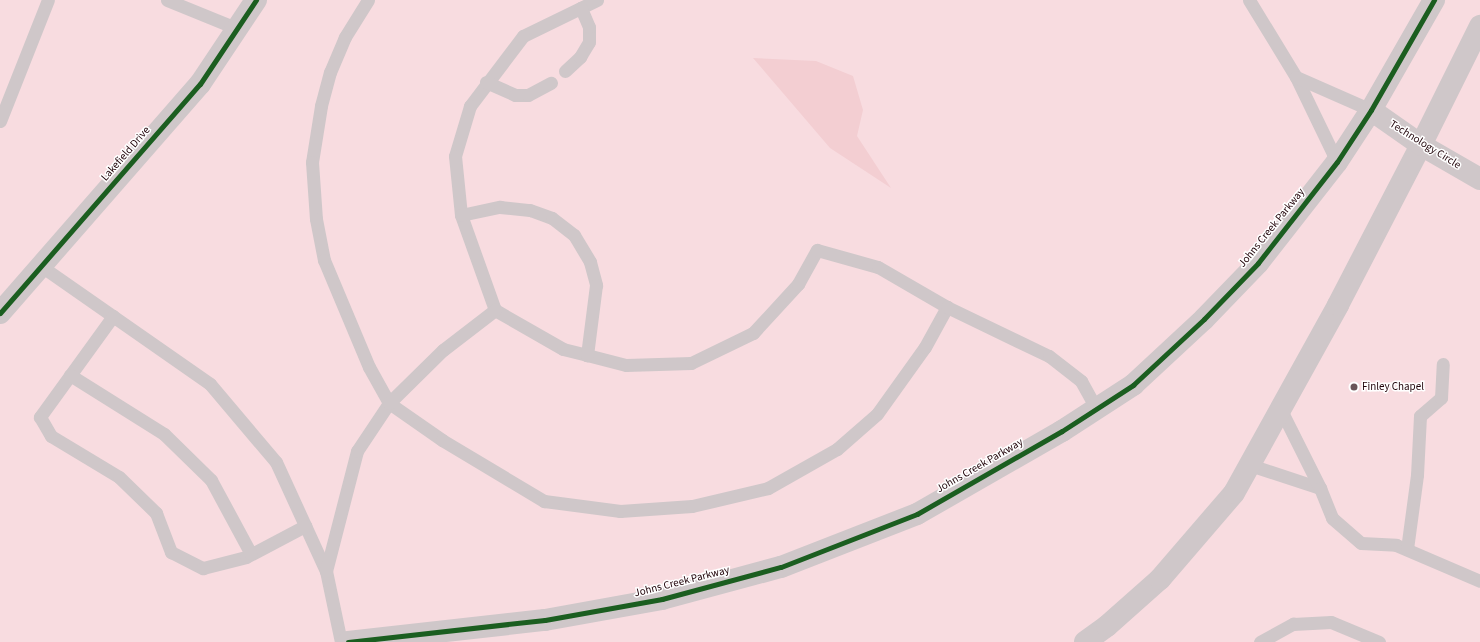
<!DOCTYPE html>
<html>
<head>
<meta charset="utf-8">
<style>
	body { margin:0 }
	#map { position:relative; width:1480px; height:642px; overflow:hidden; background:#f4e9ea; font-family:"Source Sans 3",sans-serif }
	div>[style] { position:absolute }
	.built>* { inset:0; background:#f8dce0 }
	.green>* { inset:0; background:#f3ced2 }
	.lane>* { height:13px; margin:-6.5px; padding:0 6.5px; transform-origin:6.5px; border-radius:6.5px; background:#cfc7c9 }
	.street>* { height:22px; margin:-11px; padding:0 11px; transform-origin:11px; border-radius:11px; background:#cfc7c9 }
	.secondary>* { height:22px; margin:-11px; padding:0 11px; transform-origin:11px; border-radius:11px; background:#cfc7c9 }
	.cycleway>* { height:5px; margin:-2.5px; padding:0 2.5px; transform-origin:2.5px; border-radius:2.5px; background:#1b5e20 }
	.dots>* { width:11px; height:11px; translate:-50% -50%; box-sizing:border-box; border:2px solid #fff; border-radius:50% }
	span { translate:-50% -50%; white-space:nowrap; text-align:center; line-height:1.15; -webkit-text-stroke:3px #fff; paint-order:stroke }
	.street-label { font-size:11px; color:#200309 }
	.poi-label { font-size:11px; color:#200309 }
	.left { translate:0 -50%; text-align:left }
</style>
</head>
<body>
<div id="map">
	<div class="built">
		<i style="clip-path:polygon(0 0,1480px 0,1480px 642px,0 642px)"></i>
	</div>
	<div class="green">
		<i style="clip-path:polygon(753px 58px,816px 61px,853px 76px,863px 110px,857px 136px,891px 188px,830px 148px)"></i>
	</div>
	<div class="lane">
		<i style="left:167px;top:0;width:77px;rotate:22.2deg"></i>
		<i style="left:368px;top:0;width:44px;rotate:121.9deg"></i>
		<i style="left:345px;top:37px;width:38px;rotate:113deg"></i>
		<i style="left:330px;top:72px;width:35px;rotate:105deg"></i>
		<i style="left:321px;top:106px;width:57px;rotate:99.1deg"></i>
		<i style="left:312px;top:162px;width:57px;rotate:86deg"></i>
		<i style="left:316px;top:219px;width:42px;rotate:79deg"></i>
		<i style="left:324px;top:260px;width:116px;rotate:67.2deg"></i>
		<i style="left:369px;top:367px;width:41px;rotate:60.9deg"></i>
		<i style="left:389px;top:403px;width:65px;rotate:34.9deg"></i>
		<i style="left:442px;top:440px;width:119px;rotate:30.9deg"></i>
		<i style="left:544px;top:501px;width:77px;rotate:7.5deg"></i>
		<i style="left:620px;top:511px;width:72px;rotate:-4deg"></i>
		<i style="left:692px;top:506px;width:78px;rotate:-13.3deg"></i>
		<i style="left:768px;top:488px;width:79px;rotate:-29.5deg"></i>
		<i style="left:837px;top:449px;width:53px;rotate:-41.2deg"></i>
		<i style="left:877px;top:414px;width:82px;rotate:-54.4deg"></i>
		<i style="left:925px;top:347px;width:46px;rotate:-61.2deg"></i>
		<i style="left:597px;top:0;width:82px;rotate:154.1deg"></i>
		<i style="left:523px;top:36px;width:88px;rotate:127.1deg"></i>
		<i style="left:470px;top:106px;width:52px;rotate:106.7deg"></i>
		<i style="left:455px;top:156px;width:59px;rotate:84.2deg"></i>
		<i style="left:461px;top:215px;width:101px;rotate:70.3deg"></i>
		<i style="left:495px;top:310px;width:78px;rotate:29.8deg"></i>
		<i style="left:563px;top:349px;width:25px;rotate:14deg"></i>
		<i style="left:587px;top:355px;width:40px;rotate:14.4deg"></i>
		<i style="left:626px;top:365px;width:65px;rotate:-1.8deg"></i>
		<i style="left:691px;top:363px;width:69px;rotate:-25.8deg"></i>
		<i style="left:753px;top:333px;width:67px;rotate:-47.4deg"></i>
		<i style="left:798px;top:284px;width:39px;rotate:-61deg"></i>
		<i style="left:817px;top:250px;width:63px;rotate:15.6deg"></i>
		<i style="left:878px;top:267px;width:80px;rotate:30.1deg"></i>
		<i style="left:947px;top:307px;width:113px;rotate:25.7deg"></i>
		<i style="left:1049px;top:356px;width:41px;rotate:38deg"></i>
		<i style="left:1081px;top:381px;width:31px;rotate:61deg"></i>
		<i style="left:1249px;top:0;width:90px;rotate:58.6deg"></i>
		<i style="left:1296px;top:77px;width:94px;rotate:64.2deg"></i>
		<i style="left:565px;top:71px;width:21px;rotate:-43deg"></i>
		<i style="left:580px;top:57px;width:17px;rotate:-59deg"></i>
		<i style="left:589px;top:42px;width:15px;rotate:-90deg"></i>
		<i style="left:589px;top:27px;width:21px;rotate:-113deg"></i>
		<i style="left:1296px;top:77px;width:82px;rotate:23.7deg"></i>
		<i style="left:486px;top:82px;width:32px;rotate:24deg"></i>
		<i style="left:515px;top:95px;width:13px"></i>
		<i style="left:528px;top:95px;width:26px;rotate:-28deg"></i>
		<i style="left:0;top:121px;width:130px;rotate:-68.4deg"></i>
		<i style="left:461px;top:215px;width:40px;rotate:-12deg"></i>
		<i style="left:500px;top:207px;width:30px;rotate:6deg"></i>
		<i style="left:530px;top:210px;width:23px;rotate:20deg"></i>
		<i style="left:552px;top:218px;width:28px;rotate:38deg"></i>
		<i style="left:574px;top:235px;width:31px;rotate:59deg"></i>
		<i style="left:590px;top:262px;width:24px;rotate:75deg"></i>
		<i style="left:596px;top:285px;width:71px;rotate:97.3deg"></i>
		<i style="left:41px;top:266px;width:206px;rotate:34.9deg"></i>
		<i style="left:210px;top:384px;width:102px;rotate:49.8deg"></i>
		<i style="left:276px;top:462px;width:120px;rotate:65.4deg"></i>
		<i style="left:113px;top:316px;width:125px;rotate:125.9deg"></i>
		<i style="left:40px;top:417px;width:22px;rotate:60deg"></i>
		<i style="left:51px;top:436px;width:79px;rotate:31.1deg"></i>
		<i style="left:119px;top:477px;width:52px;rotate:44.2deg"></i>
		<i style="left:156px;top:513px;width:42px;rotate:69deg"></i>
		<i style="left:171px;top:552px;width:36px;rotate:27deg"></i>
		<i style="left:203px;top:568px;width:44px;rotate:-14.3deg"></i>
		<i style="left:246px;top:557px;width:67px;rotate:-27.7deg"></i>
		<i style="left:70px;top:375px;width:111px;rotate:32.1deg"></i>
		<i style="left:164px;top:434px;width:66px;rotate:44.4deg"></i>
		<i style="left:211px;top:480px;width:84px;rotate:61.6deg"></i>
		<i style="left:1250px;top:465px;width:74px;rotate:18.2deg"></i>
		<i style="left:1320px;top:488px;width:87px;rotate:-116.6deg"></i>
		<i style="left:1320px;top:488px;width:32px;rotate:68deg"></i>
		<i style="left:1332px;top:518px;width:38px;rotate:41deg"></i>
		<i style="left:1361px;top:543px;width:35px;rotate:3deg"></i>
		<i style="left:1396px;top:545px;width:91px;rotate:23.2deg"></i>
		<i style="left:1407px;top:549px;width:75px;rotate:-82.3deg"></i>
		<i style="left:1417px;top:475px;width:59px;rotate:-87.1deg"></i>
		<i style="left:1420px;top:416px;width:28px;rotate:-41deg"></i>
		<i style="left:1441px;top:398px;width:34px;rotate:-87deg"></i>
		<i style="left:341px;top:642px;width:73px;rotate:-101.9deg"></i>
		<i style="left:326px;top:571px;width:124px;rotate:-75.5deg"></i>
		<i style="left:357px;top:451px;width:58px;rotate:-56.3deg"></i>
		<i style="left:389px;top:403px;width:76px;rotate:-44.5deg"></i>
		<i style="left:443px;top:350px;width:66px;rotate:-37.6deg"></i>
		<i style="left:1260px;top:642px;width:38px;rotate:-29deg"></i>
		<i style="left:1293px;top:624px;width:38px;rotate:-3deg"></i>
		<i style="left:1331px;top:622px;width:52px;rotate:22.6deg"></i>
	</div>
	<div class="street">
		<i style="left:1371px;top:110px;width:61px;rotate:35deg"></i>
		<i style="left:1421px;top:145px;width:68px;rotate:30deg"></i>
		<i style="left:0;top:313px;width:304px;rotate:-48.9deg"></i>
		<i style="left:200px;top:84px;width:101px;rotate:-56.3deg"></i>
	</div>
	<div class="secondary">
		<i style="left:348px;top:642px;width:198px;rotate:-6.4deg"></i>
		<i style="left:545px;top:620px;width:119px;rotate:-10.2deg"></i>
		<i style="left:662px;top:599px;width:123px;rotate:-15.1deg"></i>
		<i style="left:781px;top:567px;width:146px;rotate:-21.3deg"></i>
		<i style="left:917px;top:514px;width:167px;rotate:-29.8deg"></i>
		<i style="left:1062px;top:431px;width:85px;rotate:-32.9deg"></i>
		<i style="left:1133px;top:385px;width:97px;rotate:-42.9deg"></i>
		<i style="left:1204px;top:319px;width:78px;rotate:-46deg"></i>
		<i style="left:1258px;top:263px;width:128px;rotate:-52deg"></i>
		<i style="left:1337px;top:162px;width:62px;rotate:-56.8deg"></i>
		<i style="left:1371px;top:110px;width:127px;rotate:-60.2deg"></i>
		<i style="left:1085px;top:642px;width:27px;rotate:-36deg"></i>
		<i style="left:1107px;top:626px;width:71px;rotate:-41.6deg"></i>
		<i style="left:1160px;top:579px;width:113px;rotate:-49.3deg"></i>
		<i style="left:1234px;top:493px;width:215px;rotate:-61deg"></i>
		<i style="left:1338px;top:305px;width:180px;rotate:-62.6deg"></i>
		<i style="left:1421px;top:145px;width:133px;rotate:-63.6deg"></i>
	</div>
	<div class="cycleway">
		<i style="left:0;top:313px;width:304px;rotate:-48.9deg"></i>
		<i style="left:200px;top:84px;width:101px;rotate:-56.3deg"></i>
		<i style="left:348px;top:642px;width:198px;rotate:-6.4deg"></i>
		<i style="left:545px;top:620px;width:119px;rotate:-10.2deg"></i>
		<i style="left:662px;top:599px;width:123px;rotate:-15.1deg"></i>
		<i style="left:781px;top:567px;width:146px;rotate:-21.3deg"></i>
		<i style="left:917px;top:514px;width:167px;rotate:-29.8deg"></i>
		<i style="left:1062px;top:431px;width:85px;rotate:-32.9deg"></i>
		<i style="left:1133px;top:385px;width:97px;rotate:-42.9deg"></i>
		<i style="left:1204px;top:319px;width:78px;rotate:-46deg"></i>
		<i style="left:1258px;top:263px;width:128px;rotate:-52deg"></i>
		<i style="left:1337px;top:162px;width:62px;rotate:-56.8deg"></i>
		<i style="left:1371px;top:110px;width:127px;rotate:-60.2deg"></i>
	</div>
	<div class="dots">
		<i style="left:1354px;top:387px;background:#6a5458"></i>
	</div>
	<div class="street-label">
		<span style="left:1425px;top:145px;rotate:32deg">Technology Circle</span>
		<span style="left:126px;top:154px;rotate:-49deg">Lakefield Drive</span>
		<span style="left:1272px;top:228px;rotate:-51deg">Johns Creek Parkway</span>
		<span style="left:980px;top:466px;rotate:-30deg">Johns Creek Parkway</span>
		<span style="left:682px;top:582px;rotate:-14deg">Johns Creek Parkway</span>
	</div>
	<div class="poi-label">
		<span class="left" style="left:1362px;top:387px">Finley Chapel</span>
	</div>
</div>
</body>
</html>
